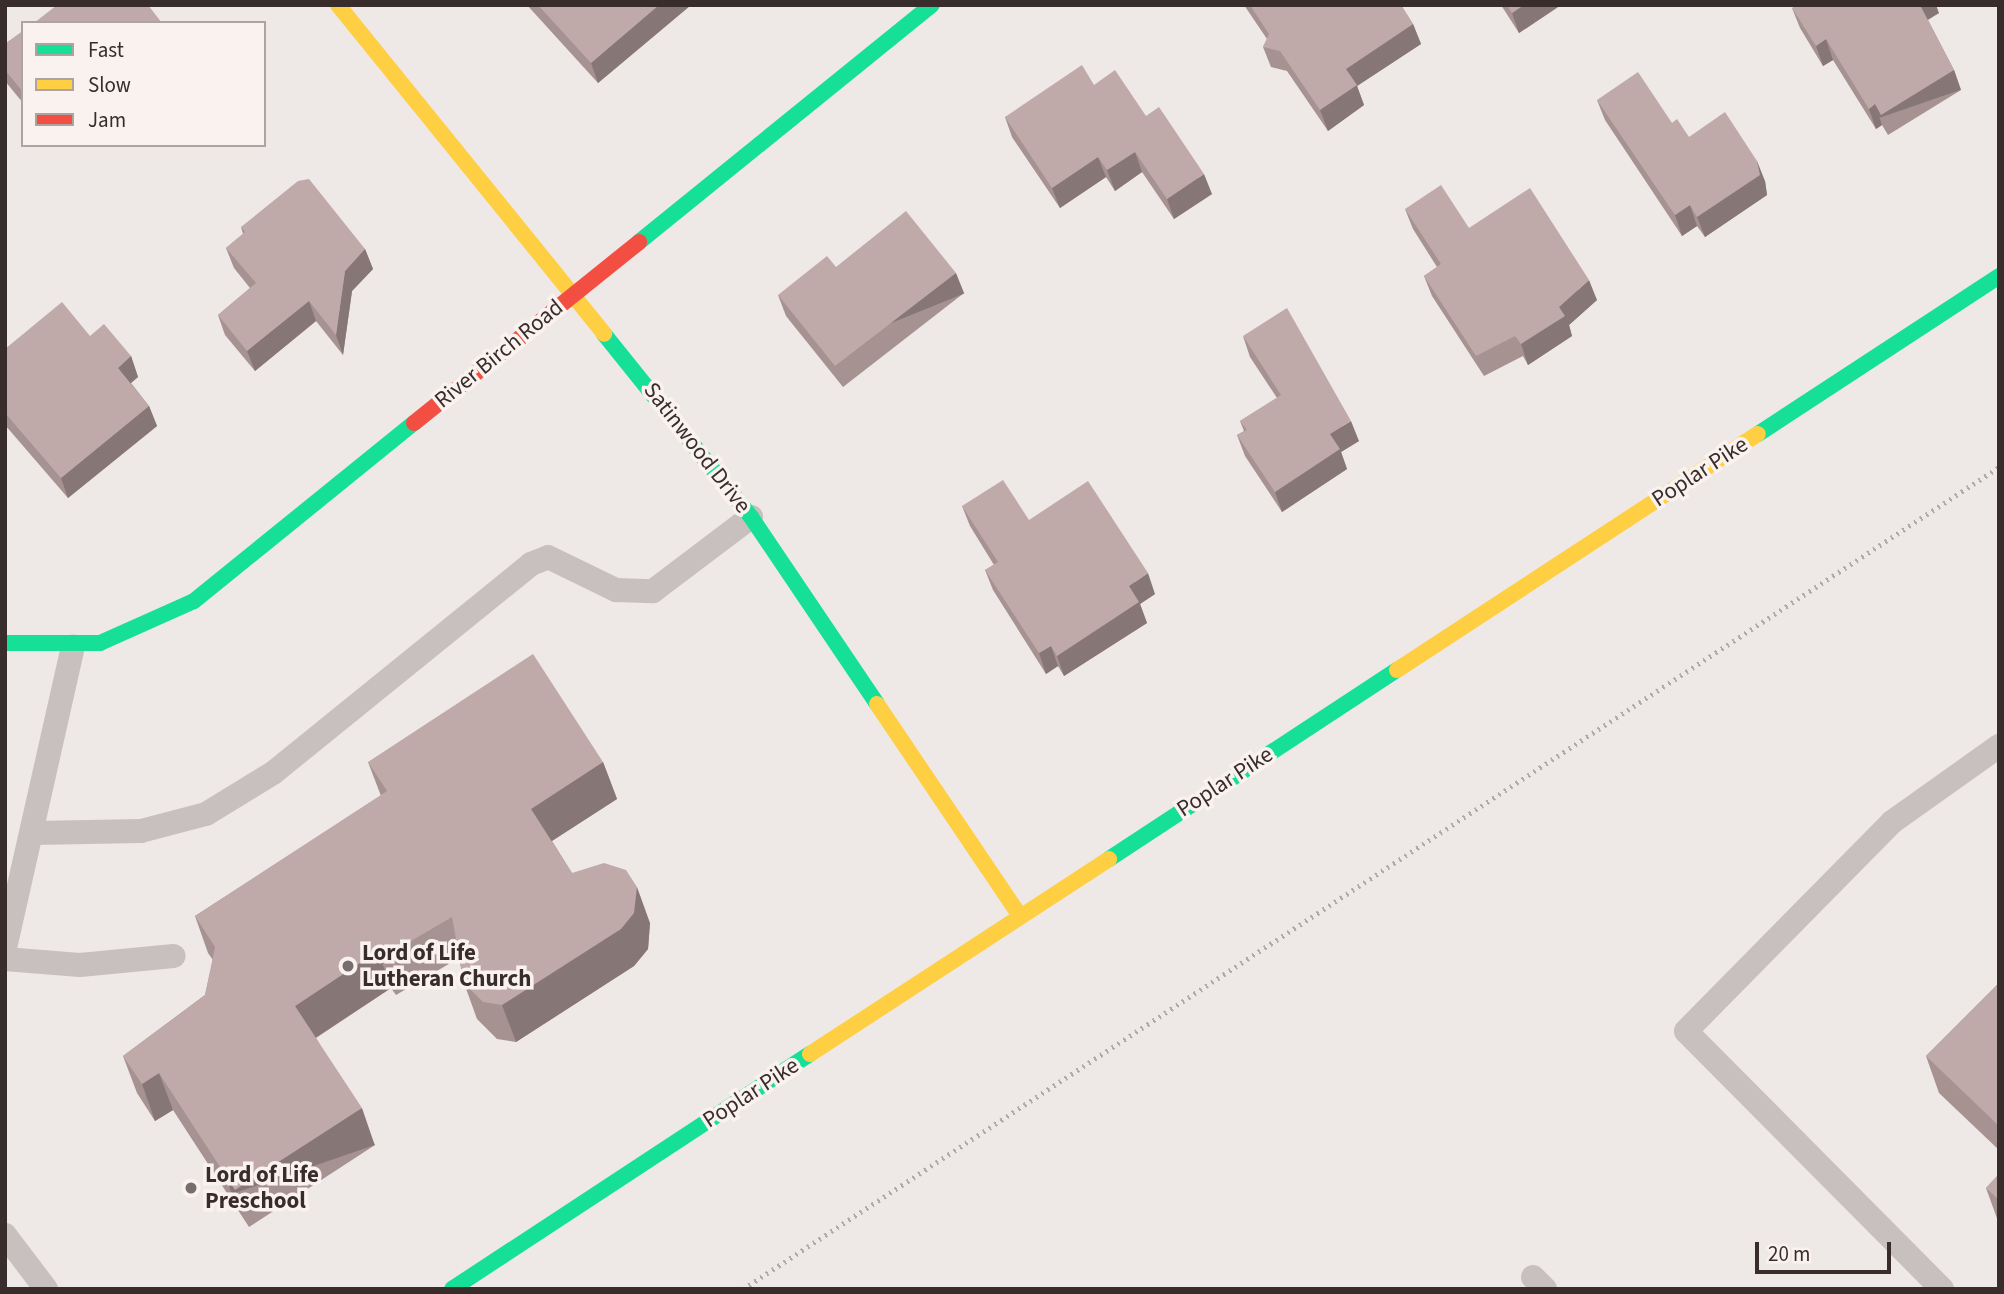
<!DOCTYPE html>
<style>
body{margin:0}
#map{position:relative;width:2004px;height:1294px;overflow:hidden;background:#eee8e6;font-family:"Source Sans 3",sans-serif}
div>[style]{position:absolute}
.lane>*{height:24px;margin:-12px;padding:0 12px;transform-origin:12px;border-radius:12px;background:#c8c0be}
.fast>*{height:16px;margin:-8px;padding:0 8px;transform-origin:8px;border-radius:8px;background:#16e098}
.slow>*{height:16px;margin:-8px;padding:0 8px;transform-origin:8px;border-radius:8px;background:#ffcf43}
.jam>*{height:16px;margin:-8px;padding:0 8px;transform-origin:8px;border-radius:8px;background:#f24e42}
.rail>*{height:5px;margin-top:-2.5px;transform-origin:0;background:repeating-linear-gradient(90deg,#b0aaa8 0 2px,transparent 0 7px)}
.wall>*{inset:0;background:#a59291}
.shaded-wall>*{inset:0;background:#867776;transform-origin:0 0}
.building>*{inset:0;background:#c0aaa9}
.dots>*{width:19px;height:19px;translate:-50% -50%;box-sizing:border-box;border:4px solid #faf2ee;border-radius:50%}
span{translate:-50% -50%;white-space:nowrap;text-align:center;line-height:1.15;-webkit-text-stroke:7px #faf2ee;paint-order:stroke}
.street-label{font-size:23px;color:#392d2c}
.poi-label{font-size:23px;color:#392d2c;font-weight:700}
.left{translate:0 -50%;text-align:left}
.frame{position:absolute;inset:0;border:7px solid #392d2c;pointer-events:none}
.legend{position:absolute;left:21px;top:21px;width:245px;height:126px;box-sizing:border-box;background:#faf2ee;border:2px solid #ada3a0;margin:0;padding:9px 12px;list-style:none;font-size:21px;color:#392d2c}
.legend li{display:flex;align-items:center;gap:14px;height:35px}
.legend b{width:35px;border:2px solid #ada3a0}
.scale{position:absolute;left:1755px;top:1242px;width:136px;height:32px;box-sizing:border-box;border:4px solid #392d2c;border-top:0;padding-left:9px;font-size:21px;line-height:24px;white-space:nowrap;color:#392d2c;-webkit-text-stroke:5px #faf2ee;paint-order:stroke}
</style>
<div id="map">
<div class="lane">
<i style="left:34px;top:833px;width:107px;rotate:-1.1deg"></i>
<i style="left:141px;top:831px;width:67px;rotate:-14.7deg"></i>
<i style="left:206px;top:814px;width:79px;rotate:-31.5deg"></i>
<i style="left:273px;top:773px;width:332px;rotate:-39deg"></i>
<i style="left:531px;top:564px;width:18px;rotate:-22deg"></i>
<i style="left:548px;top:557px;width:76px;rotate:25.9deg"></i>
<i style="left:616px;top:590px;width:37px;rotate:2deg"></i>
<i style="left:653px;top:591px;width:123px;rotate:-37.1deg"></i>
<i style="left:5px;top:948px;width:309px;rotate:-77.3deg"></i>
<i style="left:5px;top:959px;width:75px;rotate:4.6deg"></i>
<i style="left:80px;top:965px;width:94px;rotate:-5.5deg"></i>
<i style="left:5px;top:1235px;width:68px;rotate:52.8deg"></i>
<i style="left:1533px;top:1277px;width:17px;rotate:45deg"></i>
<i style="left:1942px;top:1289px;width:363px;rotate:-134.8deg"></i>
<i style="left:1686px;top:1031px;width:293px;rotate:-45.4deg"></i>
<i style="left:1892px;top:822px;width:131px;rotate:-35.4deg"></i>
</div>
<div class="fast">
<i style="left:639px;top:242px;width:377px;rotate:-39deg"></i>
<i style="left:604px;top:334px;width:235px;rotate:51.2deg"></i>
<i style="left:751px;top:517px;width:225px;rotate:56deg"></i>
<i style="left:1758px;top:434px;width:288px;rotate:-33.2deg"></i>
<i style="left:5px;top:643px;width:95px"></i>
<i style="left:100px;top:643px;width:103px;rotate:-24.1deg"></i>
<i style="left:194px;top:601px;width:283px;rotate:-39deg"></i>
<i style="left:1109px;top:859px;width:344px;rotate:-33.3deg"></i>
<i style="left:452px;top:1289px;width:428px;rotate:-33.3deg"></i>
</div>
<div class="slow">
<i style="left:338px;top:5px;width:423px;rotate:51deg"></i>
<i style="left:1397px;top:670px;width:431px;rotate:-33.2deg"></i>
<i style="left:877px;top:704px;width:256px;rotate:56deg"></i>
<i style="left:810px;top:1054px;width:357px;rotate:-33.1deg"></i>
</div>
<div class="jam">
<i style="left:414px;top:423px;width:289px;rotate:-38.8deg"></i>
</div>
<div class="rail">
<i style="left:743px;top:1289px;width:1501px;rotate:-33.2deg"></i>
</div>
<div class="wall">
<i style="clip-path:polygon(527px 5px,691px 5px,598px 83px)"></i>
<i style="clip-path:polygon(1244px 5px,1401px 5px,1413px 24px,1421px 44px,1357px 86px,1364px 105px,1328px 131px,1287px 71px,1271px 67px,1263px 47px,1267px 39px)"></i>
<i style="clip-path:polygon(1501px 5px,1561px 5px,1519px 33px)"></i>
<i style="clip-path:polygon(1792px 8px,1939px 13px,1928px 20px,1954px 70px,1961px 90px,1888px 135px,1882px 125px,1876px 129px,1833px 60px,1823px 66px,1800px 28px)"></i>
<i style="clip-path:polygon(23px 31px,23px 103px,5px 81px,5px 44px)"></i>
<i style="clip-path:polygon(1094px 85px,1146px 116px,1212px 194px,1174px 219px,1142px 172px,1115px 191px,1106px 177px,1060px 208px,1012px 137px,1005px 117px)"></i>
<i style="clip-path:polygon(1597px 100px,1672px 123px,1689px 137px,1765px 181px,1767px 195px,1705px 237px,1697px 226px,1682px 236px,1605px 120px)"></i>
<i style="clip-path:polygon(1405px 209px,1469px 228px,1597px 300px,1569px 325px,1572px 336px,1528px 365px,1523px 356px,1484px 376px,1432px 296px,1424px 276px,1437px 267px,1413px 229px)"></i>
<i style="clip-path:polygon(241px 227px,365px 249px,373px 269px,352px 291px,343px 355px,316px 321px,255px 371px,225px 335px,218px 315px,250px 288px,234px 268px,226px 248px,243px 234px)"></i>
<i style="clip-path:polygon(964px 293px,843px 387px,786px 316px,778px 295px)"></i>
<i style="clip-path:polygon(90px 336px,131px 356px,138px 377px,131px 383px,149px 406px,157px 426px,68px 498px,5px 425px,5px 349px)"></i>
<i style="clip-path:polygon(1243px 336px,1359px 441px,1341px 452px,1347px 469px,1282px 512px,1245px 456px,1237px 435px,1244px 431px,1240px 421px,1277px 398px,1250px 357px)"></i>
<i style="clip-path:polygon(962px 506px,1029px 520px,1155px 594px,1140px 604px,1147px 623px,1064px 676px,1058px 666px,1046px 674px,993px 590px,985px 570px,994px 565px,970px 526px)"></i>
<i style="clip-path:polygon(368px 762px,603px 762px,617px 799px,552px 841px,572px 873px,650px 923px,648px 949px,634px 966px,516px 1042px,497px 1039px,477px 1019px,464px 983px,459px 958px,396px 995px,391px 988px,316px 1038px,375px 1145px,249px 1227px,173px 1110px,155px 1121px,137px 1093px,123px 1056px,205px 995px,213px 960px,208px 953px,195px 916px,381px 796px)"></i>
<i style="clip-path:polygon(1999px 983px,1999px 1150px,1939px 1093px,1926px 1056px)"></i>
<i style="clip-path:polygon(1999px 1174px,1999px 1224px,1986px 1188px)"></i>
</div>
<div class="shaded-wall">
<i style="clip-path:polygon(659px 5px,691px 5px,598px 83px,591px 63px)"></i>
<i style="clip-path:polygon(1524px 5px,1561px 5px,1519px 33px,1512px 13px)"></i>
<i style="clip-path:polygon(1919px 5px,1936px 5px,1939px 13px,1925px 21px)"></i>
<i style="clip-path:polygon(1413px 24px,1421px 44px,1357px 86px,1364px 105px,1328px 131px,1320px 110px,1346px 69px)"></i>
<i style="clip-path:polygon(1826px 39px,1833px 60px,1823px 66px,1816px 46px)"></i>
<i style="left:1954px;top:70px;width:21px;height:86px;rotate:71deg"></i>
<i style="clip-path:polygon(1875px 104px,1882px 125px,1876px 129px,1869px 109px)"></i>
<i style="clip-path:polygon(1135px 152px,1142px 172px,1115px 191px,1107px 170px)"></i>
<i style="clip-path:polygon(1098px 157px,1106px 177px,1060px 208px,1052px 188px)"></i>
<i style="clip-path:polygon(1757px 161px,1765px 181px,1767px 195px,1705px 237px,1697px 217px)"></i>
<i style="clip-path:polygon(1204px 174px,1212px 194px,1174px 219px,1167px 199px)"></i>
<i style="clip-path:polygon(1690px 205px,1697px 226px,1682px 236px,1675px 215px)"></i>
<i style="clip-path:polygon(365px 249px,373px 269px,352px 291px,343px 355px,336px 335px,345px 271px)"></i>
<i style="left:956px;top:273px;width:22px;height:153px;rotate:68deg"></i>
<i style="clip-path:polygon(1589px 280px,1597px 300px,1569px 325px,1572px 336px,1528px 365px,1521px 344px,1559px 307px)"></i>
<i style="clip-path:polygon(309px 301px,316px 321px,255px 371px,247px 351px)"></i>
<i style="clip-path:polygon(131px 356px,138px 377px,125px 388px,118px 368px)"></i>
<i style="clip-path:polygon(149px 406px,157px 426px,68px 498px,61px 478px)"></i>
<i style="clip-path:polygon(1351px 421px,1359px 441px,1341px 452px,1347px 469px,1282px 512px,1275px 492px,1330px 434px)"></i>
<i style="clip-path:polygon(1148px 573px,1155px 594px,1140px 604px,1147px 623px,1064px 676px,1057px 656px,1129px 586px)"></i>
<i style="clip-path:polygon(1051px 646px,1058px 666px,1046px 674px,1039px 653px)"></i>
<i style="clip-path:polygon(603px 762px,617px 799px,544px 846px,531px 809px)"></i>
<i style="clip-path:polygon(637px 887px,650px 923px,648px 949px,634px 966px,516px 1042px,502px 1005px)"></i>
<i style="clip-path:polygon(378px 951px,391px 988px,309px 1042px,295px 1006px)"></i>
<i style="clip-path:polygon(159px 1073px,173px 1110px,155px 1121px,142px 1084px)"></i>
<i style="left:362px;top:1108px;width:39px;height:151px;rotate:71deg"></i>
</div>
<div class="building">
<i style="clip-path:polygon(57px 5px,148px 5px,162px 23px,34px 23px)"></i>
<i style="clip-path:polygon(538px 5px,659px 5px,591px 63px)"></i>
<i style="clip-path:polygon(1250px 5px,1401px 5px,1413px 24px,1346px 69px,1357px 85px,1320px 110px,1280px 51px,1263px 47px,1269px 34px)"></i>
<i style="clip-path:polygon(1507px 5px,1524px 5px,1512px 13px)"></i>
<i style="clip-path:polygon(1796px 5px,1920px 5px,1954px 70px,1881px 115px,1875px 104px,1869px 109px,1826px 39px,1816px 46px,1792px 8px)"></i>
<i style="clip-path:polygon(23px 31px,23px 92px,5px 70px,5px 44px)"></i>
<i style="clip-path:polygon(1082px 65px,1094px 85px,1115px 70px,1146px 116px,1159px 107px,1204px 174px,1167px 199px,1135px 152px,1107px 170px,1098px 157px,1052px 188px,1005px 117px)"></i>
<i style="clip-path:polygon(1638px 72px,1672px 123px,1677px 119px,1689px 137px,1725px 112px,1757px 161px,1760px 175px,1697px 217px,1690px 205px,1675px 215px,1597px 100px)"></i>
<i style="clip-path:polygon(309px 179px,365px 249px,345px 271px,336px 335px,309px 301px,247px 351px,218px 315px,256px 283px,226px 248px,245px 232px,241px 227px,298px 181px)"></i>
<i style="clip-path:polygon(1441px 185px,1469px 228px,1530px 188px,1589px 280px,1559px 307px,1565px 316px,1521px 344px,1515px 336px,1476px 356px,1424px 276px,1441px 264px,1405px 209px)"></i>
<i style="clip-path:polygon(906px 211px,956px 273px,835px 366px,778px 295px,827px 256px,836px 267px)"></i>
<i style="clip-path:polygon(62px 302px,90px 336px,104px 324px,131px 356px,118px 368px,149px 406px,61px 478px,5px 413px,5px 349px)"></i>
<i style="clip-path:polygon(1287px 308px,1351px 421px,1330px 434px,1340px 449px,1275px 492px,1237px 435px,1247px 430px,1240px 421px,1281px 395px,1243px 336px)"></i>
<i style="clip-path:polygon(1003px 480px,1029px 520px,1088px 481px,1148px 573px,1129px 586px,1139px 602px,1057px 656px,1051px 646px,1039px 653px,985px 570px,998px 562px,962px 506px)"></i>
<i style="clip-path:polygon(533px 654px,603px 762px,531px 809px,572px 873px,604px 863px,626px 870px,637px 887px,634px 913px,621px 929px,502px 1005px,483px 1002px,464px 983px,452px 917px,382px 958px,378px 951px,295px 1006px,362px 1108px,235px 1190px,159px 1073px,142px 1084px,123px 1056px,205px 995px,215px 947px,195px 916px,387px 791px,368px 762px)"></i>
<i style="clip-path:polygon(1999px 983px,1999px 1126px,1926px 1056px)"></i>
<i style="clip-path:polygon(1999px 1174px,1999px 1200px,1986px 1188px)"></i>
</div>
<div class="dots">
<i style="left:348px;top:966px;background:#786e6d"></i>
<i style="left:191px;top:1188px;background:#786e6d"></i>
</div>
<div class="street-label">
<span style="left:499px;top:354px;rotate:-39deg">River Birch Road</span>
<span style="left:697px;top:448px;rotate:52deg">Satinwood Drive</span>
<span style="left:1700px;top:472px;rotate:-33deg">Poplar Pike</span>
<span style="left:1225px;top:782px;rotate:-33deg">Poplar Pike</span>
<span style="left:751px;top:1093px;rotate:-33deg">Poplar Pike</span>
</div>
<div class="poi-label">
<span class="left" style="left:362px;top:966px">Lord of Life<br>Lutheran Church</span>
<span class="left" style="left:205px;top:1188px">Lord of Life<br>Preschool</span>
</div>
<div class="frame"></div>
<ul class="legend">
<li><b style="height:9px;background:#16e098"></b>Fast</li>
<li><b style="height:9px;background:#ffcf43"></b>Slow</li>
<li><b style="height:9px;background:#f24e42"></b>Jam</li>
</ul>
<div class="scale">20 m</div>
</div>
